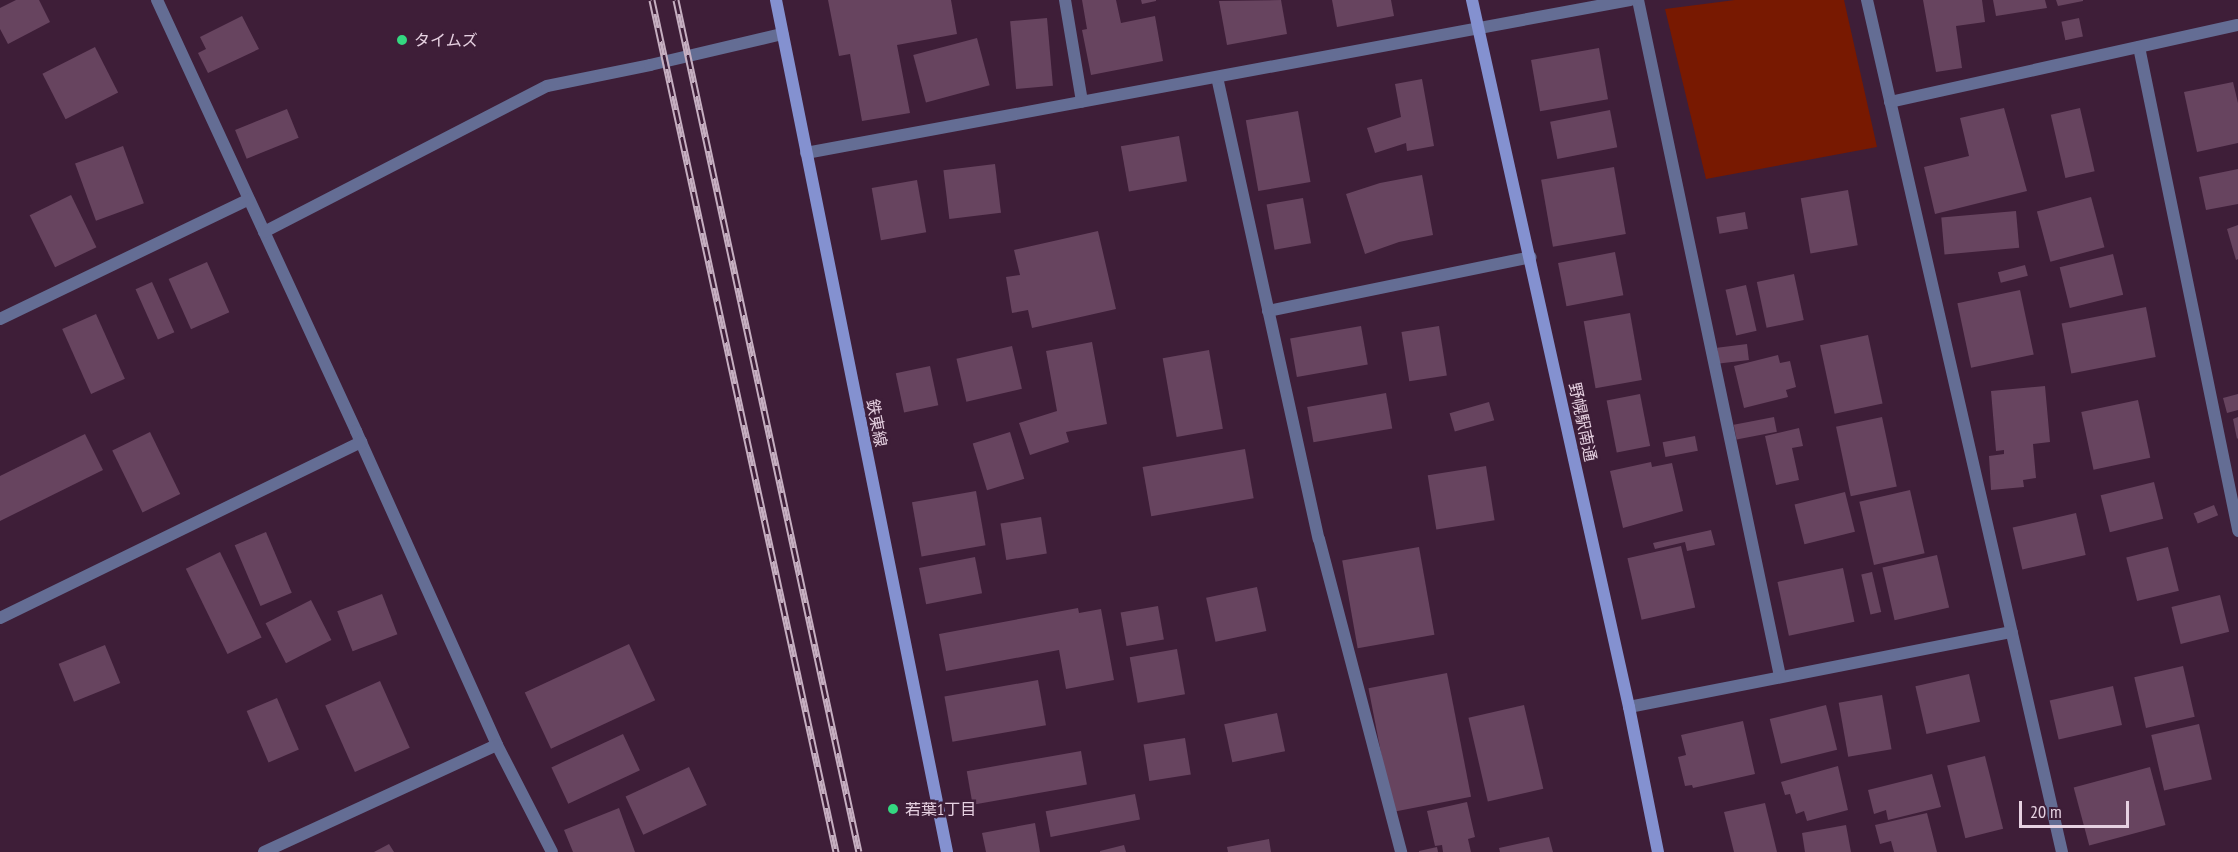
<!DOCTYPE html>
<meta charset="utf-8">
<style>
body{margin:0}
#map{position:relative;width:2238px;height:852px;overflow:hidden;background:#3e1e38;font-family:"PT Sans Narrow","Noto Sans JP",sans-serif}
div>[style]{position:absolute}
.green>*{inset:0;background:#781901}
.building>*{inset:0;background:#67445f;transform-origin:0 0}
.lane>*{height:12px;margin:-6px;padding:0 6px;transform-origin:6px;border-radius:6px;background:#646d94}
.street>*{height:12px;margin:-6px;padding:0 6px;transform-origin:6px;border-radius:6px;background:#646d94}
.secondary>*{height:12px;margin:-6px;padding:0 6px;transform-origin:6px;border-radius:6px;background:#8491d0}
.rail>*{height:7px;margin-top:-3.5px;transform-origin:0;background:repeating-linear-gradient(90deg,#3e1e38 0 14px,#c6afc1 0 28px);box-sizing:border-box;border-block:2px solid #c6afc1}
.dots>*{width:16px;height:16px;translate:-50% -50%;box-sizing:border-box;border:3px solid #3e1e38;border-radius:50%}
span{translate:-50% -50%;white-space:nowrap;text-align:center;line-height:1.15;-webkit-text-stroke:5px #3e1e38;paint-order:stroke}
.poi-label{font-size:16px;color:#e6d1e1}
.left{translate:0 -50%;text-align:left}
.street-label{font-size:16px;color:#e6d1e1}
.scale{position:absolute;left:2019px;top:801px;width:110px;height:27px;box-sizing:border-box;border:3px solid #e6d1e1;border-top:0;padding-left:8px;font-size:18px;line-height:21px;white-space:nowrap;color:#e6d1e1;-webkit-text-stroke:4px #3e1e38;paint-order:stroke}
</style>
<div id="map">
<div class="green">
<i style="clip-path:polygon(1735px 0,1844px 0,1877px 147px,1706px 179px,1665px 9px)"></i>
</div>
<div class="building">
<i style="clip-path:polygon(16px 0,39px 0,50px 22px,8px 44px,0 29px,0 8px)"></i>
<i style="clip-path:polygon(828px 0,951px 0,957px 34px,897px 45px,910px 113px,862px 121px,850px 54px,839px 56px)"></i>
<i style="clip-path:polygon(1082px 0,1116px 0,1121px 23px,1155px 16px,1163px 61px,1091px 75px,1082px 30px,1087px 29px)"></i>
<i style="clip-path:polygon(1141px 0,1156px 0,1156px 1px,1142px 4px)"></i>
<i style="clip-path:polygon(1281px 0,1287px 34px,1227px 45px,1219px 1px)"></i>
<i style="clip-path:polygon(1332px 0,1391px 0,1394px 16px,1337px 27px)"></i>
<i style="clip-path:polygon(1923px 0,1982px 0,1985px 22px,1956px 26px,1962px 68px,1936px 72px)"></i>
<i style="clip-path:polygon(1993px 0,2045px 0,2047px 8px,1996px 16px)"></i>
<i style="clip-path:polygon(2056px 0,2083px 0,2083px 1px,2058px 6px)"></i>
<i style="clip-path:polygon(242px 16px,259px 49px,208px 73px,198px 53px,206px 49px,200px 37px)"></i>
<i style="left:1047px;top:18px;width:68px;height:37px;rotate:85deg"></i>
<i style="left:2079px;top:18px;width:19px;height:18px;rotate:78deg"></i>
<i style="left:977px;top:38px;width:49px;height:66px;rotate:75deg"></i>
<i style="left:95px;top:47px;width:51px;height:59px;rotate:63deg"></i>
<i style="left:1599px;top:48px;width:52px;height:69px;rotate:80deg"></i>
<i style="clip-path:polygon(1422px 79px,1434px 146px,1407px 151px,1406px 143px,1375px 153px,1367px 128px,1401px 117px,1395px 84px)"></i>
<i style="clip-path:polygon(2233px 82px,2238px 103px,2238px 143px,2197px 152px,2184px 92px)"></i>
<i style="clip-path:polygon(2004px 108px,2027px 191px,1935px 214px,1924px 167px,1969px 156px,1960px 118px)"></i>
<i style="left:2080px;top:108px;width:65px;height:30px;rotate:77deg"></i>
<i style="left:287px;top:109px;width:31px;height:56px;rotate:68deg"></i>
<i style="left:1610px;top:110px;width:38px;height:61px;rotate:79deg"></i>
<i style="left:1298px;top:111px;width:72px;height:53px;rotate:80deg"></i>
<i style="left:1179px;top:136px;width:46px;height:59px;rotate:80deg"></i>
<i style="left:123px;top:146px;width:61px;height:51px;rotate:70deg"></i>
<i style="left:995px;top:164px;width:49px;height:52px;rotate:83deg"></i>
<i style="left:1614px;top:167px;width:68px;height:74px;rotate:80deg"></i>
<i style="clip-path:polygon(2238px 169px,2238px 204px,2206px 210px,2199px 177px)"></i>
<i style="clip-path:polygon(1422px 175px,1433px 235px,1399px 242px,1365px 254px,1346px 194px,1380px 183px)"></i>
<i style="left:917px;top:180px;width:53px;height:46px;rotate:80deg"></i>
<i style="left:1848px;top:190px;width:56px;height:48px;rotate:80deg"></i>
<i style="left:71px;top:195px;width:58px;height:46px;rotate:64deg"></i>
<i style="left:2091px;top:197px;width:52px;height:56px;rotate:75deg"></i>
<i style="left:1303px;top:198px;width:46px;height:37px;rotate:80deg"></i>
<i style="left:2016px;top:211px;width:37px;height:75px;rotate:85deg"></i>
<i style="left:1745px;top:212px;width:17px;height:29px;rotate:80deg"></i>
<i style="clip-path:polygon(2238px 225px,2238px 259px,2236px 260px,2227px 229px)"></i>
<i style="clip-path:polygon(1098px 231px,1116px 309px,1032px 328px,1028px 310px,1012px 313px,1006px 277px,1020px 275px,1014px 250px)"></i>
<i style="left:1615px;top:252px;width:44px;height:58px;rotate:79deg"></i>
<i style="left:2113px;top:254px;width:42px;height:55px;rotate:76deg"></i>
<i style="left:207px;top:262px;width:55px;height:42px;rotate:66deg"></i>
<i style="left:2025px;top:265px;width:11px;height:28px;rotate:75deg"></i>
<i style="left:1794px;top:274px;width:47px;height:38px;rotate:78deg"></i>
<i style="left:152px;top:282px;width:55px;height:18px;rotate:66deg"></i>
<i style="left:1746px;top:285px;width:47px;height:21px;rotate:77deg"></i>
<i style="left:2020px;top:290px;width:66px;height:64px;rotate:78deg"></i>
<i style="left:2146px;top:307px;width:51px;height:86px;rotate:79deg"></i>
<i style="left:1630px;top:313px;width:68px;height:47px;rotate:80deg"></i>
<i style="left:96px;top:314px;width:71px;height:37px;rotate:66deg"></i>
<i style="left:1361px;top:326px;width:39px;height:72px;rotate:80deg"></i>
<i style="left:1439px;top:326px;width:50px;height:38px;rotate:81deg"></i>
<i style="left:1868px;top:335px;width:70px;height:49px;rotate:78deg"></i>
<i style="clip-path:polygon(1092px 342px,1107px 424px,1066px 432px,1069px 442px,1030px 455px,1019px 423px,1057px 411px,1046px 351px)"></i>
<i style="left:1747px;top:344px;width:16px;height:30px;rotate:83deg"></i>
<i style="left:1012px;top:346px;width:44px;height:57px;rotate:77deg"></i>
<i style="left:1209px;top:350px;width:80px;height:47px;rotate:80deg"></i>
<i style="clip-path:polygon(1778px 355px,1780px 363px,1790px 361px,1796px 387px,1786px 390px,1788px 397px,1744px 408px,1734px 366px)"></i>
<i style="left:930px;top:366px;width:40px;height:35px;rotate:78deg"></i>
<i style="clip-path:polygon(2045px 386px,2050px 442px,2033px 444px,2036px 478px,2023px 480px,2024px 487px,1991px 490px,1989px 456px,2004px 454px,2004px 450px,1996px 451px,1991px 391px)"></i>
<i style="left:1386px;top:393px;width:36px;height:80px;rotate:80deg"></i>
<i style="left:1640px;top:394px;width:53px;height:34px;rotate:79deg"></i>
<i style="clip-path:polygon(2238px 394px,2238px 410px,2227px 413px,2223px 398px)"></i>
<i style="left:2138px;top:400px;width:59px;height:58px;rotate:78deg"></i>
<i style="left:1489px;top:402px;width:19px;height:41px;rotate:74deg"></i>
<i style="left:1774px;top:417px;width:15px;height:41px;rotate:79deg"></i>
<i style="left:1882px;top:417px;width:71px;height:47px;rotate:78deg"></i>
<i style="clip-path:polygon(2238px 417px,2238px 438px,2237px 439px,2233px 419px)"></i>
<i style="clip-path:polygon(1799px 428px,1803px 446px,1792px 448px,1799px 480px,1776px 485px,1765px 436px)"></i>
<i style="left:150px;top:432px;width:69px;height:42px;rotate:64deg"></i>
<i style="left:1010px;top:432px;width:49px;height:39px;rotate:73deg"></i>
<i style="clip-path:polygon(85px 434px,103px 470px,0 521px,0 476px)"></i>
<i style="left:1695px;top:436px;width:15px;height:33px;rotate:79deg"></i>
<i style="left:1245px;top:449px;width:50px;height:104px;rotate:80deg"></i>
<i style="clip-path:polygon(1651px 462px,1652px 467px,1672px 463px,1683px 511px,1623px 528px,1610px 471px)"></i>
<i style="left:1486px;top:466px;width:55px;height:59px;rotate:81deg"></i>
<i style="left:2154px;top:482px;width:38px;height:55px;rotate:76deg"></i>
<i style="left:1910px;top:490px;width:65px;height:52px;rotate:77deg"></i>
<i style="left:976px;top:491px;width:55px;height:65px;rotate:80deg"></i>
<i style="left:1845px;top:492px;width:41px;height:52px;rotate:76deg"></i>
<i style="left:2214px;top:505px;width:11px;height:22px;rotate:68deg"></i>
<i style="left:2076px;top:513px;width:43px;height:65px;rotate:77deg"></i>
<i style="left:1041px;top:517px;width:37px;height:41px;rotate:81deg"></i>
<i style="clip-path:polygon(1711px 530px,1715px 545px,1687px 551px,1685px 542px,1655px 549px,1653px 543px)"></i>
<i style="left:266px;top:532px;width:66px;height:34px;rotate:67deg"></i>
<i style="left:1681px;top:546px;width:63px;height:55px;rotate:77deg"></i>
<i style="left:1419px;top:547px;width:89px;height:78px;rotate:80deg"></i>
<i style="left:2168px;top:547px;width:45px;height:43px;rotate:76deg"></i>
<i style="left:220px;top:552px;width:95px;height:38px;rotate:64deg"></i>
<i style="left:1937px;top:555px;width:54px;height:56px;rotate:77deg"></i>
<i style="left:975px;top:557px;width:37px;height:57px;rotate:79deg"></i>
<i style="left:1843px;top:568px;width:55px;height:67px;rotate:78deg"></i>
<i style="left:1872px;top:572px;width:41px;height:11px;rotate:77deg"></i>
<i style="left:1257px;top:587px;width:45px;height:52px;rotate:78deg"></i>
<i style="left:382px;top:594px;width:43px;height:48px;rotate:69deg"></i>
<i style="left:2220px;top:595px;width:38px;height:50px;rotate:76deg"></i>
<i style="left:311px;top:600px;width:45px;height:51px;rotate:63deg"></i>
<i style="left:1158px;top:606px;width:34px;height:38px;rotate:80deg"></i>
<i style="clip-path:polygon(1078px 608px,1079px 613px,1101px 609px,1114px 680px,1066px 689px,1059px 650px,946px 671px,939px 634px)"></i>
<i style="left:629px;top:644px;width:62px;height:115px;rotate:65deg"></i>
<i style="left:105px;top:645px;width:41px;height:50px;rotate:68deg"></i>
<i style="left:1177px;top:649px;width:46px;height:48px;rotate:80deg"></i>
<i style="left:2183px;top:666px;width:52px;height:50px;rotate:77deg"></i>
<i style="left:1447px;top:673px;width:126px;height:80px;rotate:79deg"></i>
<i style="left:1969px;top:674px;width:49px;height:55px;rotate:77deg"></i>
<i style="left:1038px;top:680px;width:46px;height:95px;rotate:80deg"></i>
<i style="left:380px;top:681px;width:73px;height:60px;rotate:66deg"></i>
<i style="left:2113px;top:686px;width:40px;height:65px;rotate:77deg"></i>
<i style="left:1882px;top:695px;width:55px;height:44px;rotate:80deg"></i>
<i style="left:277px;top:698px;width:56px;height:33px;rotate:67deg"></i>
<i style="left:1524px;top:705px;width:86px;height:57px;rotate:77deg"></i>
<i style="left:1826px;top:705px;width:46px;height:58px;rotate:76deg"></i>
<i style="left:1277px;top:713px;width:39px;height:54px;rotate:78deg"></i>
<i style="clip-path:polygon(1743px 721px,1755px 774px,1693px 788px,1692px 785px,1685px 786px,1678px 757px,1686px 755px,1681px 735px)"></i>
<i style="left:2199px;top:724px;width:57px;height:49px;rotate:77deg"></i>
<i style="left:623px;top:734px;width:40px;height:79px;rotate:65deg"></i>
<i style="left:1185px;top:738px;width:37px;height:42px;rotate:81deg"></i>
<i style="left:1081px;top:751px;width:34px;height:116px;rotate:80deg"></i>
<i style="left:1985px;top:756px;width:75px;height:39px;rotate:76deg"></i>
<i style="clip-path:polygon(1838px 766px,1848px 810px,1807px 821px,1804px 811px,1796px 814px,1790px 794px,1785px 795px,1781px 782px)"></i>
<i style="left:689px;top:767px;width:42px;height:70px;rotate:65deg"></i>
<i style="left:2150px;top:767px;width:60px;height:79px;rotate:75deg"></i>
<i style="clip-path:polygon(1932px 774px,1941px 807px,1888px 820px,1886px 810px,1874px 814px,1868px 790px)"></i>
<i style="left:1135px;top:794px;width:26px;height:91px;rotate:79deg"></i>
<i style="clip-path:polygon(1467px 802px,1475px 837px,1468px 839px,1471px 852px,1443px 852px,1442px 845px,1435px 846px,1427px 811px)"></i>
<i style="clip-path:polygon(1765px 803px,1777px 852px,1734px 852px,1724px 812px)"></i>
<i style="clip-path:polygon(619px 808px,635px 852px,573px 852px,564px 830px)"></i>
<i style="clip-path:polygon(1927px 813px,1937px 852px,1894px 852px,1891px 841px,1880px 844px,1875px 825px)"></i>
<i style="clip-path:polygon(1035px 823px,1040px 852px,986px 852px,982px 833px)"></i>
<i style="clip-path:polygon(1846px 825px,1851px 852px,1805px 852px,1802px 833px)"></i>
<i style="clip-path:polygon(1549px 837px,1553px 852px,1500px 852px,1499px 848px)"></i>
<i style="clip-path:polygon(1269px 839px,1271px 852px,1228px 852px,1227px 847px)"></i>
<i style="clip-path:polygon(389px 844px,394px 852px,374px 852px)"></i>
<i style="clip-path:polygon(1124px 845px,1126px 852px,1100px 852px,1100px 851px)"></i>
<i style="clip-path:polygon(1437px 847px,1438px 852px,1419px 852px,1419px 851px)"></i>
</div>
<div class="lane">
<i style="left:1268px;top:311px;width:268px;rotate:-11.6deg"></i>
</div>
<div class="street">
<i style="left:157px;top:0;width:475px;rotate:65.2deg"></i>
<i style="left:356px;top:431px;width:344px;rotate:65.8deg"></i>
<i style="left:497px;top:745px;width:120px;rotate:62.8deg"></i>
<i style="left:1065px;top:0;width:103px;rotate:80.5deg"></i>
<i style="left:1638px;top:0;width:691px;rotate:78.14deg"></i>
<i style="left:1867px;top:0;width:874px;rotate:77.11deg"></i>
<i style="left:2139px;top:47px;width:494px;rotate:78.4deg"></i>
<i style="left:1217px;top:77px;width:473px;rotate:77.6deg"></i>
<i style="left:1319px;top:539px;width:324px;rotate:75.3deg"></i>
<i style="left:1890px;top:102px;width:356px;rotate:-12.5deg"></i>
<i style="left:806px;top:153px;width:838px;rotate:-10.52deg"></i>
<i style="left:264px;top:232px;width:318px;rotate:-27.3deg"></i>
<i style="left:547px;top:86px;width:105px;rotate:-11.5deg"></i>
<i style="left:650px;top:65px;width:136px;rotate:-13.2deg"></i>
<i style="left:0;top:319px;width:276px;rotate:-25.7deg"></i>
<i style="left:0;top:618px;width:402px;rotate:-26deg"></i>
<i style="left:1629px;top:707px;width:390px;rotate:-11.1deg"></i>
<i style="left:264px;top:852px;width:256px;rotate:-24.7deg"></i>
</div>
<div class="secondary">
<i style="left:776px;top:0;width:869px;rotate:78.65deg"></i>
<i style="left:1472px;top:0;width:724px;rotate:77.48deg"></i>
<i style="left:1629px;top:707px;width:148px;rotate:78.7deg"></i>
</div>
<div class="rail">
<i style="left:652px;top:0;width:872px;rotate:77.81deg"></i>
<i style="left:676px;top:0;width:871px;rotate:77.88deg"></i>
</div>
<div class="dots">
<i style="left:402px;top:40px;background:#34d881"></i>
<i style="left:893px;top:809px;background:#34d881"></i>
</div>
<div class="poi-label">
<span class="left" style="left:414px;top:40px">タイムズ</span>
<span class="left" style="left:905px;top:809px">若葉1丁目</span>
</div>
<div class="street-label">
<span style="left:1583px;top:422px;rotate:78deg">野幌駅南通</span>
<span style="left:877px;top:423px;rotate:79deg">鉄東線</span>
</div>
<div class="scale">20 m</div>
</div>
